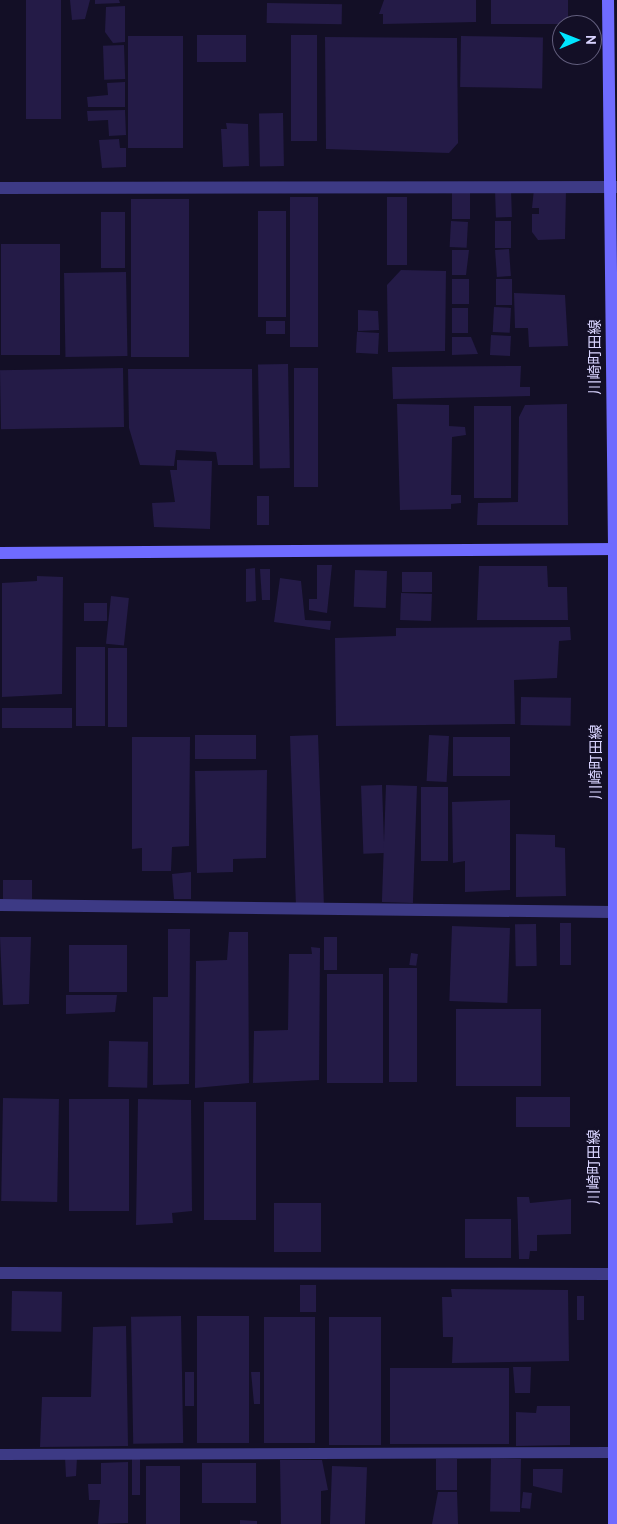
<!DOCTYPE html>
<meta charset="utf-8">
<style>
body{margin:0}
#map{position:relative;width:617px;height:1524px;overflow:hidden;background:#130f26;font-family:Cabin,"Noto Sans JP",sans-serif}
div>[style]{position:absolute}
.building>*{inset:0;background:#241b47;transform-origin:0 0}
.lane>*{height:11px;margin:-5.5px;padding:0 5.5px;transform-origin:5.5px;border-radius:5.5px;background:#3d3a85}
.street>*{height:12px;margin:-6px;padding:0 6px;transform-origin:6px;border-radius:6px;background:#3d3a85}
.secondary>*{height:12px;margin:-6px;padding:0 6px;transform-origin:6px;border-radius:6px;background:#6f6bff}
span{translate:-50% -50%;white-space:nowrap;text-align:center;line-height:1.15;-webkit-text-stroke:4px #130f26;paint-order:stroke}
.street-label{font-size:15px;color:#d9d4ff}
.north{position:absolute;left:552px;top:15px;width:50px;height:50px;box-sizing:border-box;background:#130f26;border:1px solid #625e7d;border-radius:50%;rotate:89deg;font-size:14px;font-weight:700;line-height:20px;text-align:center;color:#d9d4ff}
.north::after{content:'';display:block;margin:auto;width:18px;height:22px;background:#00e5ff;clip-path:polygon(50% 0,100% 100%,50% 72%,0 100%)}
</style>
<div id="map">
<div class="building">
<i style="left:26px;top:0;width:35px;height:119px"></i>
<i style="clip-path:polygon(70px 0,90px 0,85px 19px,72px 20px)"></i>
<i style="clip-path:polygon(95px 0,119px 0,120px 3px,95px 4px)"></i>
<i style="clip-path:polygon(384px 0,476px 0,476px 22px,383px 24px,383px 14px,379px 14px)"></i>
<i style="left:491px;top:0;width:77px;height:24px"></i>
<i style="left:267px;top:3px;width:75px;height:20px;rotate:1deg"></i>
<i style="clip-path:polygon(125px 6px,125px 42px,113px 43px,105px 32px,106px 7px)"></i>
<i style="left:197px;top:35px;width:49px;height:27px"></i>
<i style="left:291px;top:35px;width:26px;height:106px"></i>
<i style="left:128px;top:36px;width:55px;height:112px"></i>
<i style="left:461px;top:36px;width:82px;height:51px;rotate:1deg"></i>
<i style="clip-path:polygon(325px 37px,457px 38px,458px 143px,449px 153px,326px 149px)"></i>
<i style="left:124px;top:45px;width:34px;height:21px;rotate:88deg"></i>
<i style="clip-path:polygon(125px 82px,125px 107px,88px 107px,87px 97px,108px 95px,107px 83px)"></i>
<i style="clip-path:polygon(125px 110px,126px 135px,109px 136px,108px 120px,88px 121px,87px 111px)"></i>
<i style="left:283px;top:113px;width:53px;height:24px;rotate:89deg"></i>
<i style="clip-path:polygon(226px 123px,248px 124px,249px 166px,223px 167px,221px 129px,227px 129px)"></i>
<i style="clip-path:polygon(119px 139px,120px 148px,126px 148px,126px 167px,102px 168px,99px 140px)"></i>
<i style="clip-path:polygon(534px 189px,566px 191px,565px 239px,538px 240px,532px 232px,532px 214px,539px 214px,539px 208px,532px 208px)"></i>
<i style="left:511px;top:190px;width:27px;height:16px;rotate:88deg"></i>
<i style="left:452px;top:191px;width:18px;height:28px"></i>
<i style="left:290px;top:197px;width:28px;height:150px"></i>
<i style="left:387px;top:197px;width:20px;height:68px"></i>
<i style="left:131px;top:199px;width:58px;height:158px"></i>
<i style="left:258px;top:211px;width:28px;height:106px"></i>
<i style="left:101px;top:212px;width:24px;height:56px"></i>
<i style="left:451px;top:221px;width:17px;height:26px;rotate:3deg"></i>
<i style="left:495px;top:221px;width:16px;height:27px"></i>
<i style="left:1px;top:244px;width:59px;height:111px"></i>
<i style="left:509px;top:249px;width:27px;height:14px;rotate:86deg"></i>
<i style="clip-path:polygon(452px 250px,469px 250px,466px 275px,452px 275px)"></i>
<i style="clip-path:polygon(401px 270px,446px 271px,445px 351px,388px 352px,387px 285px)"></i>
<i style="left:126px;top:272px;width:84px;height:62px;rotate:89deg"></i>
<i style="left:452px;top:279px;width:17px;height:25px"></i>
<i style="left:496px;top:279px;width:16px;height:26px"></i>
<i style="clip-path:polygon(514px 293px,565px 295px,568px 346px,529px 347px,528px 328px,515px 328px)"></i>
<i style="left:494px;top:307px;width:17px;height:25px;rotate:3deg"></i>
<i style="left:452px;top:308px;width:16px;height:25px"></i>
<i style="clip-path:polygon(358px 310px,378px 311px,379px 330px,358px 331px)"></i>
<i style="left:266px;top:321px;width:19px;height:13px"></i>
<i style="left:379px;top:333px;width:21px;height:22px;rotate:93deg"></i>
<i style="left:491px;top:335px;width:20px;height:20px;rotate:3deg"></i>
<i style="clip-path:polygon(452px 337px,471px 337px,478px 354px,452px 355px)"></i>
<i style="left:288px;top:364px;width:104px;height:30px;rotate:89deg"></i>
<i style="clip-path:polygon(521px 366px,520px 387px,530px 387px,530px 396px,393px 399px,392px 367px)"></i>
<i style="left:123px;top:368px;width:59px;height:123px;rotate:89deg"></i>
<i style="left:294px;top:368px;width:24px;height:119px"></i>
<i style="clip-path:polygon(128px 369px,252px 369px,253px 465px,218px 465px,216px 452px,176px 450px,174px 466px,140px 465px,129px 428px)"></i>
<i style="clip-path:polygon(397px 404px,449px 405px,449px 426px,465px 427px,466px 435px,452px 437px,451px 495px,461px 495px,461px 503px,451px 504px,451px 509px,400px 510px)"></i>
<i style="clip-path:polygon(567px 404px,568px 525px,477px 525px,478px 503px,518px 502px,519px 417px,525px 405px)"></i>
<i style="left:511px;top:406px;width:92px;height:37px;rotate:90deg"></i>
<i style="clip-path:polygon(177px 460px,212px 461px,210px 529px,154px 527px,152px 503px,175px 502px,170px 470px,177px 470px)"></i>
<i style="left:257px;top:496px;width:12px;height:29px"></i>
<i style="clip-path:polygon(317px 565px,332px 565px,327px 613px,309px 610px,309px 599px,317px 599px)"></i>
<i style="clip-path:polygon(479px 566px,547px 566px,548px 587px,567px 587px,568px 620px,477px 620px)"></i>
<i style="clip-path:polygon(255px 568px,256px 601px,246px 602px,246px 569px)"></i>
<i style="clip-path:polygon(260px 569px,270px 569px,270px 600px,262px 600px)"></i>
<i style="left:387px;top:571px;width:37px;height:32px;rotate:92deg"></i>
<i style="left:402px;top:572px;width:30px;height:20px"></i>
<i style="clip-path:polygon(37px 576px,63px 577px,62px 694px,2px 697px,2px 583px,37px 581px)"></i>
<i style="clip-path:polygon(280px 578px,301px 581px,305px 620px,331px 621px,330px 630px,274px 622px)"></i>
<i style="left:432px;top:594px;width:27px;height:31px;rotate:92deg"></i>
<i style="left:111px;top:596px;width:18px;height:48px;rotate:6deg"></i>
<i style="left:107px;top:603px;width:18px;height:23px;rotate:90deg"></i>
<i style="clip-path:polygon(570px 627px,571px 640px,559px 641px,557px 678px,514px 680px,515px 724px,336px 726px,335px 638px,396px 636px,396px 628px)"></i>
<i style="left:76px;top:647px;width:29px;height:79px"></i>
<i style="left:127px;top:648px;width:79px;height:19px;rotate:90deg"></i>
<i style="left:521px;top:697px;width:50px;height:28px;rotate:1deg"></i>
<i style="left:2px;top:708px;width:70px;height:20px"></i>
<i style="left:195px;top:735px;width:61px;height:24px"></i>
<i style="left:318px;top:735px;width:168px;height:28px;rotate:88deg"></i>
<i style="left:429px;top:735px;width:20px;height:46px;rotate:3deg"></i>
<i style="clip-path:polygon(132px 737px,190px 737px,189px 846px,172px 847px,171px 871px,142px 871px,142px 848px,132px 849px)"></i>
<i style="left:453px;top:737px;width:57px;height:39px"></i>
<i style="clip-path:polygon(267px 770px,266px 858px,233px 859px,233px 872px,197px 873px,195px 771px)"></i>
<i style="left:382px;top:785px;width:68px;height:21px;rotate:88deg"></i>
<i style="left:386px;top:785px;width:31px;height:117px;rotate:2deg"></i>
<i style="left:421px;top:787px;width:27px;height:74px"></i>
<i style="clip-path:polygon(510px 800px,510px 890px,465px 892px,465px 861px,453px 863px,452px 802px)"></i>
<i style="clip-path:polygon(516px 834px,555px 835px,555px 847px,565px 848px,566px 896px,516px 897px)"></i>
<i style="clip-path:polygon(191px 872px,191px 899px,174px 899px,172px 874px)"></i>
<i style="left:3px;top:880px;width:29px;height:19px"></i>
<i style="left:571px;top:923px;width:42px;height:11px;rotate:90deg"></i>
<i style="left:536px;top:924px;width:42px;height:21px;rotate:89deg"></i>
<i style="left:452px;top:926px;width:58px;height:75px;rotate:2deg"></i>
<i style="clip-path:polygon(168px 929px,190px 929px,189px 1084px,153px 1085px,153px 997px,168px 997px)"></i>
<i style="clip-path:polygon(229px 932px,248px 932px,249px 1083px,195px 1088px,196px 961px,227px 960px)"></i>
<i style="clip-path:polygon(0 937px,31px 937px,29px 1004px,3px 1005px)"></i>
<i style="left:324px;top:937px;width:13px;height:33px"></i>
<i style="left:69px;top:945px;width:58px;height:47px"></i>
<i style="clip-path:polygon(311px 947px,320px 948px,319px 1080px,253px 1083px,254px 1031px,288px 1030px,289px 954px,312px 954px)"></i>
<i style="left:411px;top:953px;width:7px;height:12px;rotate:8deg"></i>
<i style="left:389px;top:968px;width:28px;height:114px"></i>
<i style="left:327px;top:974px;width:56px;height:109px"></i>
<i style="clip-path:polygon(66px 995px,117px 995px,115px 1012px,66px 1014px)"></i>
<i style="left:456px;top:1009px;width:85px;height:77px"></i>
<i style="left:109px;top:1041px;width:39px;height:46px;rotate:1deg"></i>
<i style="left:516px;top:1097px;width:54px;height:30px"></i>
<i style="left:3px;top:1098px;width:56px;height:103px;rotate:1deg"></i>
<i style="left:69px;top:1099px;width:60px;height:112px"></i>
<i style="clip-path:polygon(138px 1099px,191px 1100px,192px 1211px,172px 1213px,173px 1223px,136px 1225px)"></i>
<i style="left:204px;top:1102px;width:52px;height:118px"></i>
<i style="clip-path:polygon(517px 1197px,529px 1197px,530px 1203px,571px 1199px,571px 1234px,537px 1235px,537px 1251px,530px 1251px,529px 1259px,519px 1259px)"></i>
<i style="left:321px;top:1203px;width:49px;height:47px;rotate:90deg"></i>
<i style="left:465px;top:1219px;width:46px;height:39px"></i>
<i style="left:300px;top:1285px;width:16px;height:27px"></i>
<i style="clip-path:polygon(451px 1289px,568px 1290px,569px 1361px,452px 1363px,453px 1337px,443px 1337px,442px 1297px,452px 1297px)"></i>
<i style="left:12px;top:1291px;width:50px;height:40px;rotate:1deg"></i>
<i style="left:577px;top:1296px;width:7px;height:24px"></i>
<i style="left:181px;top:1316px;width:127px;height:50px;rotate:89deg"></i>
<i style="left:249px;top:1316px;width:127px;height:52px;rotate:90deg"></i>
<i style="left:264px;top:1317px;width:51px;height:126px"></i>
<i style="left:329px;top:1317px;width:52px;height:128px"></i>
<i style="clip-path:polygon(126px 1326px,128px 1446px,40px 1447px,42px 1397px,91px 1397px,93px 1327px)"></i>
<i style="clip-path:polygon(513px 1367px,531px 1367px,530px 1393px,515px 1393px)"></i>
<i style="left:390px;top:1368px;width:119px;height:76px"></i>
<i style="left:185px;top:1372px;width:9px;height:34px"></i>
<i style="clip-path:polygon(251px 1372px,260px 1372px,260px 1404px,254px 1404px)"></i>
<i style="clip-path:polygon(537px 1406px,570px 1406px,570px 1445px,516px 1446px,516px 1412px,536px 1413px)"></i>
<i style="clip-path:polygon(65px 1457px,77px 1457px,76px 1476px,66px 1477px)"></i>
<i style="left:132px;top:1457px;width:8px;height:38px"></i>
<i style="left:436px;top:1459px;width:21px;height:31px"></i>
<i style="left:521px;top:1459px;width:53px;height:30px;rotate:91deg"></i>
<i style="clip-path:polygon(280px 1460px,322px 1460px,328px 1490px,321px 1491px,321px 1524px,281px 1524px)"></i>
<i style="clip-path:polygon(128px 1462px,128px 1523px,98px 1524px,100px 1500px,89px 1500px,88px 1484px,101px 1484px,101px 1463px)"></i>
<i style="left:256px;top:1463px;width:40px;height:54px;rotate:90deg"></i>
<i style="left:180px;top:1466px;width:58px;height:34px;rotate:90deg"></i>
<i style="left:332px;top:1466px;width:35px;height:58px;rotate:2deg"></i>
<i style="clip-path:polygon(533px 1469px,563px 1469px,562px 1493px,533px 1486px)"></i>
<i style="clip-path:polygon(438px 1492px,457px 1492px,458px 1524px,432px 1524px)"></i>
<i style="left:523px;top:1492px;width:9px;height:16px;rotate:6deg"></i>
<i style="clip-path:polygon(240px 1520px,257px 1521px,257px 1524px,240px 1524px)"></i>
</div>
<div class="lane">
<i style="left:0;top:1454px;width:613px;rotate:-0.19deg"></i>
</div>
<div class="street">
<i style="left:0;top:188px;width:617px;rotate:-0.09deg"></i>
<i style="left:0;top:905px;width:612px;rotate:0.66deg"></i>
<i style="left:0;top:1273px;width:612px;rotate:0.09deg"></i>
</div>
<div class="secondary">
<i style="left:608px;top:0;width:549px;rotate:89.37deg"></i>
<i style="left:614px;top:549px;width:975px;rotate:90deg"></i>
<i style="left:0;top:553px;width:617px;rotate:-0.37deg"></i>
</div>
<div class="street-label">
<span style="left:596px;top:357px;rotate:-90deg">川崎町田線</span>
<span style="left:597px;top:762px;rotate:-90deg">川崎町田線</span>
<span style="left:595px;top:1167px;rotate:-90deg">川崎町田線</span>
</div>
<div class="north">N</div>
</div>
